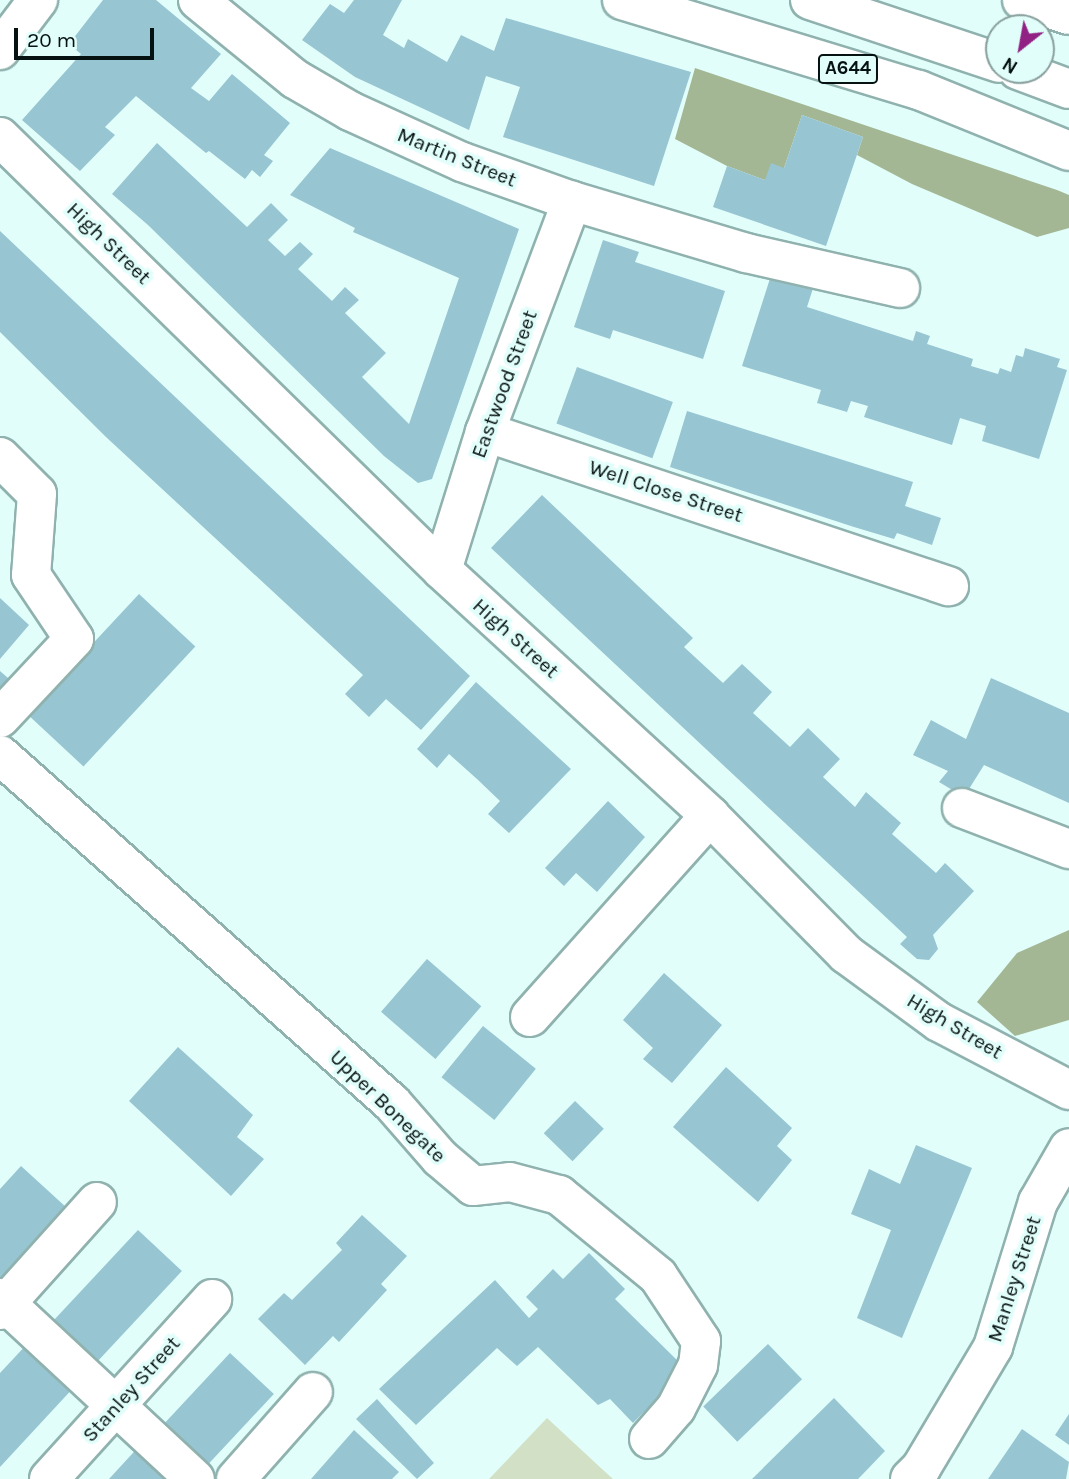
<!DOCTYPE html>
<style>
body{margin:0}
#map{position:relative;width:1069px;height:1479px;overflow:hidden;background:#e1fefb;font-family:Karla,sans-serif}
div>[style]{position:absolute}
.green>*{inset:0;background:#d2e1c5}
.forest>*{inset:0;background:#a4b795}
.building>*{inset:0;background:#97c5d2;transform-origin:0 0}
.roads{filter:drop-shadow(2px 0 #90b2af) drop-shadow(-2px 0 #90b2af) drop-shadow(0 2px #90b2af) drop-shadow(0 -2px #90b2af)}
.minor>*{height:38px;margin:-19px;padding:0 19px;transform-origin:19px;border-radius:19px;background:#fff}
.major>*{height:38px;margin:-19px;padding:0 19px;transform-origin:19px;border-radius:19px;background:#fff}
span{translate:-50% -50%;white-space:nowrap;text-align:center;line-height:1.15;-webkit-text-stroke:7px #e1fefb;paint-order:stroke}
.shield-label span{padding:2px 5px;background:#e1fefb;border:2px solid;border-radius:5px;-webkit-text-stroke-width:0}
.shield-label{font-size:19px;color:#061211;font-weight:700}
.street-label{font-size:21px;color:#061211}
.north{position:absolute;left:985px;top:14px;width:70px;height:70px;box-sizing:border-box;background:#e1fefb;border:2px solid #89a09d;border-radius:50%;rotate:211deg;font-size:19px;font-weight:700;line-height:28px;text-align:center;color:#061211}
.north::after{content:'';display:block;margin:auto;width:24px;height:32px;background:#912284;clip-path:polygon(50% 0,100% 100%,50% 72%,0 100%)}
.scale{position:absolute;left:14px;top:28px;width:140px;height:32px;box-sizing:border-box;border:4px solid #061211;border-top:0;padding-left:9px;font-size:21px;line-height:24px;white-space:nowrap;color:#061211;-webkit-text-stroke:5px #e1fefb;paint-order:stroke}
</style>
<div id="map">
<div class="green">
<i style="clip-path:polygon(547px 1418px,602px 1469px,613px 1479px,489px 1479px)"></i>
</div>
<div class="forest">
<i style="clip-path:polygon(695px 68px,1057px 190px,1069px 195px,1069px 228px,1037px 237px,912px 184px,857px 155px,863px 137px,802px 115px,784px 168px,765px 180px,727px 166px,675px 139px)"></i>
<i style="clip-path:polygon(1069px 930px,1069px 1020px,1015px 1036px,977px 1002px,1017px 953px)"></i>
</div>
<div class="building">
<i style="clip-path:polygon(103px 0,156px 0,221px 54px,191px 88px,209px 101px,232px 74px,290px 123px,264px 155px,273px 161px,260px 177px,252px 170px,245px 179px,209px 151px,206px 153px,136px 96px,105px 127px,115px 135px,80px 171px,22px 120px,81px 54px,69px 44px)"></i>
<i style="clip-path:polygon(354px 0,402px 0,383px 35px,404px 48px,408px 39px,447px 62px,461px 35px,494px 51px,506px 18px,691px 72px,654px 186px,503px 137px,520px 87px,486px 76px,469px 130px,355px 77px,302px 40px,330px 4px,344px 13px)"></i>
<i style="clip-path:polygon(802px 115px,863px 137px,826px 246px,713px 207px,727px 166px,765px 180px,771px 163px,784px 168px)"></i>
<i style="clip-path:polygon(157px 143px,247px 227px,271px 203px,288px 220px,268px 240px,285px 256px,300px 242px,313px 254px,298px 269px,332px 301px,345px 287px,359px 300px,345px 313px,386px 353px,362px 377px,409px 424px,459px 278px,353px 232px,355px 228px,290px 195px,330px 148px,519px 229px,432px 479px,418px 483px,384px 456px,148px 225px,112px 194px)"></i>
<i style="clip-path:polygon(0 231px,470px 676px,421px 730px,386px 699px,369px 717px,345px 694px,363px 675px,106px 437px,0 332px)"></i>
<i style="clip-path:polygon(603px 240px,639px 252px,635px 262px,725px 291px,703px 359px,613px 330px,610px 339px,574px 327px)"></i>
<i style="clip-path:polygon(774px 266px,816px 279px,807px 307px,913px 341px,916px 331px,930px 336px,927px 344px,973px 359px,971px 366px,998px 374px,1000px 368px,1011px 372px,1016px 355px,1023px 357px,1025px 348px,1060px 359px,1057px 367px,1067px 370px,1039px 459px,982px 441px,986px 426px,960px 418px,952px 445px,864px 417px,868px 406px,851px 401px,847px 412px,817px 403px,821px 390px,742px 366px)"></i>
<i style="left:577px;top:367px;width:102px;height:60px;rotate:20deg"></i>
<i style="clip-path:polygon(687px 411px,913px 482px,905px 506px,941px 518px,932px 545px,897px 533px,894px 539px,854px 527px,670px 467px)"></i>
<i style="clip-path:polygon(542px 495px,693px 638px,684px 647px,723px 683px,742px 664px,772px 692px,753px 713px,790px 747px,808px 728px,840px 759px,823px 777px,855px 807px,866px 792px,901px 823px,892px 834px,936px 873px,945px 863px,974px 891px,933px 935px,938px 949px,929px 960px,917px 959px,900px 944px,907px 937px,491px 548px)"></i>
<i style="left:139px;top:594px;width:77px;height:164px;rotate:43deg"></i>
<i style="clip-path:polygon(0 598px,29px 625px,0 659px)"></i>
<i style="clip-path:polygon(0 671px,16px 685px,0 705px)"></i>
<i style="clip-path:polygon(991px 678px,1069px 713px,1069px 803px,984px 765px,964px 797px,939px 782px,948px 771px,913px 755px,931px 720px,966px 739px)"></i>
<i style="clip-path:polygon(476px 682px,571px 769px,509px 833px,488px 814px,500px 801px,477px 779px,449px 754px,437px 768px,417px 749px)"></i>
<i style="clip-path:polygon(608px 801px,645px 837px,597px 892px,576px 873px,564px 886px,545px 868px)"></i>
<i style="left:427px;top:959px;width:72px;height:70px;rotate:41deg"></i>
<i style="clip-path:polygon(664px 973px,722px 1025px,672px 1083px,643px 1059px,653px 1048px,623px 1020px)"></i>
<i style="left:483px;top:1026px;width:68px;height:66px;rotate:39deg"></i>
<i style="clip-path:polygon(178px 1047px,253px 1115px,237px 1137px,264px 1159px,231px 1196px,129px 1101px)"></i>
<i style="clip-path:polygon(726px 1067px,792px 1128px,777px 1146px,792px 1160px,758px 1202px,673px 1127px)"></i>
<i style="left:575px;top:1101px;width:40px;height:45px;rotate:44deg"></i>
<i style="clip-path:polygon(916px 1145px,972px 1168px,902px 1338px,857px 1318px,891px 1230px,851px 1214px,869px 1169px,900px 1184px)"></i>
<i style="clip-path:polygon(21px 1166px,67px 1208px,0 1282px,0 1189px)"></i>
<i style="clip-path:polygon(362px 1215px,407px 1256px,381px 1284px,387px 1290px,339px 1342px,333px 1336px,305px 1365px,258px 1319px,284px 1293px,292px 1300px,342px 1250px,336px 1243px)"></i>
<i style="left:138px;top:1230px;width:60px;height:130px;rotate:43deg"></i>
<i style="clip-path:polygon(589px 1253px,625px 1289px,615px 1299px,686px 1369px,633px 1423px,610px 1399px,598px 1405px,538px 1347px,517px 1366px,497px 1348px,416px 1425px,379px 1389px,495px 1280px,529px 1318px,538px 1309px,526px 1297px,553px 1269px,563px 1279px)"></i>
<i style="clip-path:polygon(29px 1342px,76px 1385px,0 1467px,0 1373px)"></i>
<i style="left:768px;top:1344px;width:49px;height:90px;rotate:46deg"></i>
<i style="left:230px;top:1353px;width:60px;height:98px;rotate:43deg"></i>
<i style="clip-path:polygon(834px 1398px,885px 1451px,861px 1476px,858px 1479px,752px 1479px)"></i>
<i style="clip-path:polygon(377px 1399px,434px 1463px,417px 1479px,356px 1419px)"></i>
<i style="clip-path:polygon(1069px 1414px,1069px 1445px,1055px 1435px)"></i>
<i style="clip-path:polygon(1022px 1429px,1069px 1462px,1066px 1479px,988px 1479px)"></i>
<i style="clip-path:polygon(354px 1430px,399px 1472px,392px 1479px,311px 1479px)"></i>
<i style="clip-path:polygon(143px 1442px,184px 1479px,109px 1479px)"></i>
</div>
<div class="roads">
<div class="minor">
<i style="left:198px;top:0;width:125px;rotate:39.2deg"></i>
<i style="left:295px;top:79px;width:64px;rotate:30.2deg"></i>
<i style="left:350px;top:111px;width:123px;rotate:24.5deg"></i>
<i style="left:462px;top:162px;width:117px;rotate:19.5deg"></i>
<i style="left:572px;top:201px;width:182px;rotate:16.6deg"></i>
<i style="left:746px;top:253px;width:158px;rotate:12.8deg"></i>
<i style="left:1022px;top:0;width:49px;rotate:17.7deg"></i>
<i style="left:0;top:50px;width:63px;rotate:-52.8deg"></i>
<i style="left:0;top:137px;width:619px;rotate:44.41deg"></i>
<i style="left:442px;top:570px;width:364px;rotate:42.5deg"></i>
<i style="left:710px;top:816px;width:194px;rotate:45.4deg"></i>
<i style="left:846px;top:954px;width:115px;rotate:36.2deg"></i>
<i style="left:939px;top:1022px;width:147px;rotate:27.6deg"></i>
<i style="left:485px;top:432px;width:489px;rotate:18.4deg"></i>
<i style="left:0;top:457px;width:52px;rotate:45deg"></i>
<i style="left:37px;top:494px;width:81px;rotate:94.2deg"></i>
<i style="left:31px;top:575px;width:77px;rotate:56.1deg"></i>
<i style="left:74px;top:639px;width:108px;rotate:133.1deg"></i>
<i style="left:442px;top:570px;width:145px;rotate:-72.7deg"></i>
<i style="left:485px;top:432px;width:247px;rotate:-69.4deg"></i>
<i style="left:0;top:755px;width:524px;rotate:41.6deg"></i>
<i style="left:392px;top:1103px;width:73px;rotate:48.9deg"></i>
<i style="left:440px;top:1158px;width:43px;rotate:40.3deg"></i>
<i style="left:473px;top:1186px;width:37px;rotate:-6deg"></i>
<i style="left:510px;top:1182px;width:51px;rotate:14.9deg"></i>
<i style="left:559px;top:1195px;width:128px;rotate:39.3deg"></i>
<i style="left:658px;top:1276px;width:78px;rotate:56.5deg"></i>
<i style="left:701px;top:1341px;width:24px;rotate:97deg"></i>
<i style="left:698px;top:1365px;width:48px;rotate:117.1deg"></i>
<i style="left:676px;top:1408px;width:41px;rotate:131.1deg"></i>
<i style="left:962px;top:808px;width:115px;rotate:21deg"></i>
<i style="left:530px;top:1017px;width:270px;rotate:-48.2deg"></i>
<i style="left:0;top:1298px;width:266px;rotate:42.9deg"></i>
<i style="left:0;top:1310px;width:145px;rotate:-48.1deg"></i>
<i style="left:49px;top:1479px;width:243px;rotate:-47.8deg"></i>
<i style="left:236px;top:1479px;width:116px;rotate:-48.5deg"></i>
<i style="left:910px;top:1479px;width:16px;rotate:-45deg"></i>
<i style="left:921px;top:1468px;width:141px;rotate:-59.2deg"></i>
<i style="left:993px;top:1347px;width:152px;rotate:-72.8deg"></i>
<i style="left:1038px;top:1202px;width:62px;rotate:-60.1deg"></i>
</div>
<div class="major">
<i style="left:622px;top:0;width:310px;rotate:16.9deg"></i>
<i style="left:919px;top:90px;width:162px;rotate:22.1deg"></i>
<i style="left:810px;top:0;width:199px;rotate:18.4deg"></i>
<i style="left:1018px;top:70px;width:54px;rotate:20.4deg"></i>
</div>
</div>
<div class="shield-label">
<span style="left:848px;top:69px">A644</span>
</div>
<div class="street-label">
<span style="left:457px;top:157px;rotate:22deg">Martin Street</span>
<span style="left:109px;top:243px;rotate:44deg">High Street</span>
<span style="left:504px;top:384px;rotate:-70deg">Eastwood Street</span>
<span style="left:666px;top:491px;rotate:18deg">Well Close Street</span>
<span style="left:516px;top:638px;rotate:42deg">High Street</span>
<span style="left:955px;top:1026px;rotate:31deg">High Street</span>
<span style="left:388px;top:1106px;rotate:44deg">Upper Bonegate</span>
<span style="left:1014px;top:1279px;rotate:-72deg">Manley Street</span>
<span style="left:131px;top:1389px;rotate:-48deg">Stanley Street</span>
</div>
<div class="north">N</div>
<div class="scale">20 m</div>
</div>
